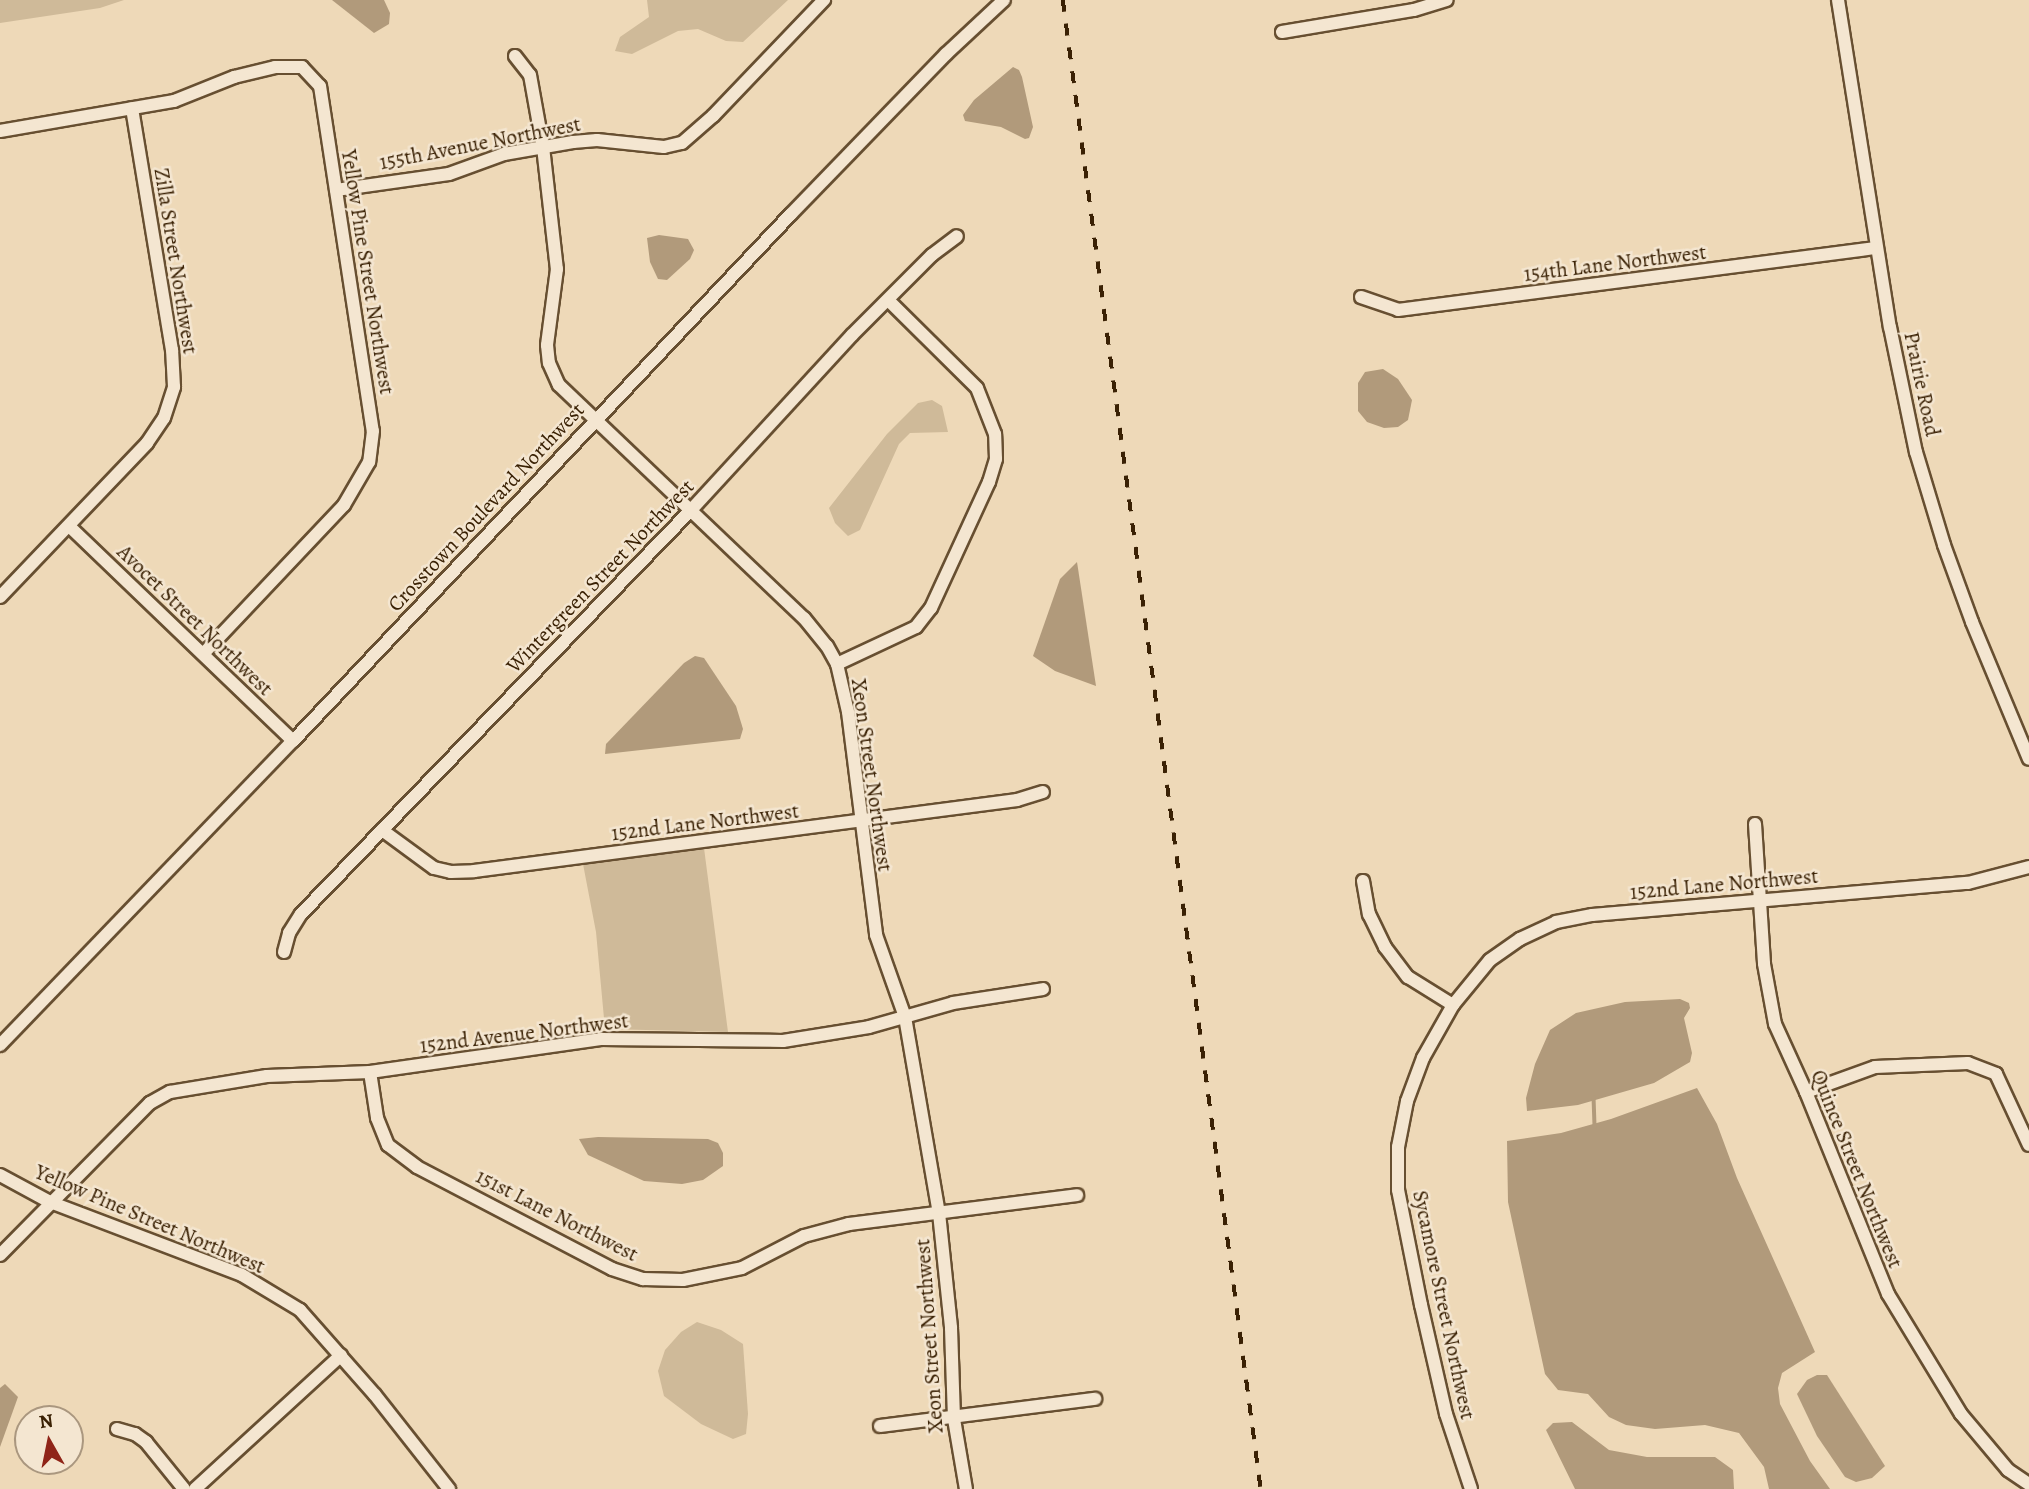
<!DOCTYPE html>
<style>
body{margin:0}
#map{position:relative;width:2029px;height:1489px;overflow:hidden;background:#eed9b8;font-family:Alegreya,serif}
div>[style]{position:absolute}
.green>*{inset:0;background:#cfba99}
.water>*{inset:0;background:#b19a7b}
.stream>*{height:3.5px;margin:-1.75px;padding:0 1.75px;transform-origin:1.75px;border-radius:1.75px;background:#b19a7b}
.roads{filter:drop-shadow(2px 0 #674f31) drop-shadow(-2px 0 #674f31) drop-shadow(0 2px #674f31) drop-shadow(0 -2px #674f31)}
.minor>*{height:12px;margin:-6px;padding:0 6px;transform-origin:6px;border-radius:6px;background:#f4e6d1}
.rail>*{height:3.5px;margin-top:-1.75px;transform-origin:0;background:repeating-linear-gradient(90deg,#3a2104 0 12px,transparent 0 24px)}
span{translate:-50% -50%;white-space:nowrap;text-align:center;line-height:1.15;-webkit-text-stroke:5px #f4e6d1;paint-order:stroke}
.street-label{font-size:21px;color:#3a2104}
.north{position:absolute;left:14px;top:1405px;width:70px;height:70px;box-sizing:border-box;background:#f4e6d1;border:2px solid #aa977f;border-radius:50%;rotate:351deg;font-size:19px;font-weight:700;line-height:28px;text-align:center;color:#3a2104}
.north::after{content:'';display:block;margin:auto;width:24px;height:32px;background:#8f2418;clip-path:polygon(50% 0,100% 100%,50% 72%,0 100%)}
</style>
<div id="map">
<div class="green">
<i style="clip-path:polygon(0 0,124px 0,100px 8px,0 23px)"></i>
<i style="clip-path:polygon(647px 0,788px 0,743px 42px,726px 41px,698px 29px,678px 31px,632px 54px,615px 51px,620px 37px,649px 17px)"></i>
<i style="clip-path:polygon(932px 400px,942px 406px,948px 432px,910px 433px,899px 444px,860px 530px,848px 536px,835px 523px,829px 508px,887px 434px,918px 403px)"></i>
<i style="clip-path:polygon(704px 848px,728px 1032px,605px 1029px,596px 932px,583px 864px)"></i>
<i style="clip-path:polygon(697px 1322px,721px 1330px,743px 1344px,748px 1414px,746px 1434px,733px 1439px,701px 1424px,664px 1396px,658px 1371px,665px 1350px,681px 1332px)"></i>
</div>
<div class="water">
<i style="clip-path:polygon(332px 0,384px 0,390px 13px,389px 24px,374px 33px)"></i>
<i style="clip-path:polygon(1013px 67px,1019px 70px,1022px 77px,1033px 127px,1029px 138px,1025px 139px,1001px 127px,965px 121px,963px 115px,974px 100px)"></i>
<i style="clip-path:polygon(659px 235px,688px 239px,694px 250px,690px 259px,667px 280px,658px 279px,650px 262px,647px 238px)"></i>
<i style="clip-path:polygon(1383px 369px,1398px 379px,1412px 400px,1408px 420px,1398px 427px,1384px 428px,1367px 422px,1358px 411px,1358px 383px,1365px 372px)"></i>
<i style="clip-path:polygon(1077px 562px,1096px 686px,1055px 671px,1033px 656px,1060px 579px)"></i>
<i style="clip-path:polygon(695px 656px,704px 658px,736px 706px,743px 729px,740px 739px,605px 754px,606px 744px,684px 663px)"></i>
<i style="clip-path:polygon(1680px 999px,1689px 1003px,1690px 1008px,1684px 1018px,1692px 1053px,1690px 1062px,1654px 1083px,1578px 1105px,1527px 1111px,1526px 1098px,1535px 1064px,1550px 1030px,1576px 1013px,1625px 1002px)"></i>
<i style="clip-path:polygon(1697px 1088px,1717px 1124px,1737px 1178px,1815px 1352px,1782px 1373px,1778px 1388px,1780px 1404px,1810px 1461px,1830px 1489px,1769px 1489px,1764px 1467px,1739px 1433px,1705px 1425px,1655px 1429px,1626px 1425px,1609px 1417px,1588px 1394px,1558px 1390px,1545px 1374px,1508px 1202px,1507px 1141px,1561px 1133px,1611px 1119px)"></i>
<i style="clip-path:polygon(598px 1137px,708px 1139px,718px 1143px,723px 1153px,723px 1166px,703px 1180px,682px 1184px,644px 1181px,588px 1155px,579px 1139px)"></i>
<i style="clip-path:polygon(1817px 1375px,1827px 1375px,1885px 1466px,1872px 1478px,1856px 1482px,1845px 1477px,1817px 1436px,1797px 1394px,1807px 1380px)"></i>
<i style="clip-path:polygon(5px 1384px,18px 1397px,0 1447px,0 1388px)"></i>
<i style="clip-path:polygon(1572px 1422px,1609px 1450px,1647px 1457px,1715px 1457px,1733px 1470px,1734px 1489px,1575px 1489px,1546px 1430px,1553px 1423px)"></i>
</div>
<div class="stream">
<i style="left:1594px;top:1097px;width:30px;rotate:88deg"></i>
</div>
<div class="roads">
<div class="minor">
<i style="left:1838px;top:0;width:331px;rotate:81deg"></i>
<i style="left:1890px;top:327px;width:128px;rotate:78.3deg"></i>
<i style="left:1916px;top:452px;width:97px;rotate:73.2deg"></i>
<i style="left:1944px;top:545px;width:82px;rotate:70deg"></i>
<i style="left:1972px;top:622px;width:148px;rotate:67.4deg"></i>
<i style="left:1282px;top:32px;width:134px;rotate:-9.5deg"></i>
<i style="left:1414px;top:10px;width:34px;rotate:-17deg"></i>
<i style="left:515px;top:56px;width:24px;rotate:52deg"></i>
<i style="left:530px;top:75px;width:73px;rotate:79.8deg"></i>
<i style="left:543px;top:147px;width:123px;rotate:83.5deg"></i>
<i style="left:557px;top:269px;width:77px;rotate:97.5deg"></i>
<i style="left:547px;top:345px;width:18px;rotate:84deg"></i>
<i style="left:549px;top:363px;width:24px;rotate:66deg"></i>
<i style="left:559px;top:385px;width:338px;rotate:43.6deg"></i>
<i style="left:804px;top:618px;width:36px;rotate:51deg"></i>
<i style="left:827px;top:646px;width:21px;rotate:61deg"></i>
<i style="left:837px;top:664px;width:49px;rotate:77.1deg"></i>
<i style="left:848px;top:712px;width:225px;rotate:82.8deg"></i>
<i style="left:876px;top:935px;width:87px;rotate:70.5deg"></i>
<i style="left:905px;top:1017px;width:199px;rotate:80.2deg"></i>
<i style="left:939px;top:1213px;width:116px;rotate:84deg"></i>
<i style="left:951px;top:1328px;width:91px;rotate:88.1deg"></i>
<i style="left:954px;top:1419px;width:71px;rotate:80.3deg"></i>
<i style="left:0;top:131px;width:177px;rotate:-9.8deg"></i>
<i style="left:174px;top:101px;width:65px;rotate:-21.8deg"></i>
<i style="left:234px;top:77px;width:42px;rotate:-13.7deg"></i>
<i style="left:275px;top:67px;width:27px"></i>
<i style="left:302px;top:67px;width:26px;rotate:47deg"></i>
<i style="left:320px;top:86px;width:349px;rotate:81.3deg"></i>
<i style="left:373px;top:431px;width:31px;rotate:97deg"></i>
<i style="left:369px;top:462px;width:50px;rotate:120.2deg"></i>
<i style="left:344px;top:505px;width:205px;rotate:133.4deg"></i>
<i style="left:336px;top:190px;width:114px;rotate:-8.1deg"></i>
<i style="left:449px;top:174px;width:59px;rotate:-20deg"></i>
<i style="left:504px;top:154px;width:70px;rotate:-9.9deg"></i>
<i style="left:573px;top:142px;width:24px;rotate:-5deg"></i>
<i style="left:597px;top:140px;width:67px;rotate:6deg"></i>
<i style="left:664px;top:147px;width:18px;rotate:-13deg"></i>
<i style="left:682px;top:143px;width:41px;rotate:-41.1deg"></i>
<i style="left:713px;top:116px;width:161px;rotate:-46.3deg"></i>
<i style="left:1361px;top:297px;width:39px;rotate:19deg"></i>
<i style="left:1398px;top:310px;width:482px;rotate:-7.4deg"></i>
<i style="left:69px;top:526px;width:310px;rotate:43.8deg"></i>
<i style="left:0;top:597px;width:213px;rotate:-46.3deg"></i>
<i style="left:147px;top:443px;width:30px;rotate:-56deg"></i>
<i style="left:164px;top:418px;width:33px;rotate:-72deg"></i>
<i style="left:174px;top:387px;width:37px;rotate:-93deg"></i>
<i style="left:172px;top:350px;width:245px;rotate:-99.4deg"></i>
<i style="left:837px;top:664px;width:87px;rotate:-25.1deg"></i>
<i style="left:916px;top:627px;width:24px;rotate:-52deg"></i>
<i style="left:931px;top:608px;width:139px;rotate:-65.3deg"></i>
<i style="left:989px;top:482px;width:24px;rotate:-73deg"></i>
<i style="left:996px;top:459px;width:25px;rotate:-92deg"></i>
<i style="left:995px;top:434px;width:49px;rotate:-111.4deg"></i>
<i style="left:977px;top:388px;width:124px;rotate:-135.3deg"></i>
<i style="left:1755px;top:824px;width:140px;rotate:86.3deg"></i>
<i style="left:1764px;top:964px;width:61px;rotate:79.6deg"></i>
<i style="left:1775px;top:1024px;width:75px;rotate:65.5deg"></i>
<i style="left:1806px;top:1092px;width:218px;rotate:67.9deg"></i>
<i style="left:1888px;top:1294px;width:140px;rotate:58.7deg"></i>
<i style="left:1961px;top:1414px;width:73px;rotate:50deg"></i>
<i style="left:2008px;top:1470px;width:25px;rotate:34deg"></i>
<i style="left:382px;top:830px;width:64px;rotate:36.2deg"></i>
<i style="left:434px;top:868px;width:17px;rotate:13deg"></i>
<i style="left:451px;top:872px;width:23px;rotate:-2deg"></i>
<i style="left:474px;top:871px;width:548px;rotate:-7.45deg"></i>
<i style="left:1017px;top:800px;width:27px;rotate:-17deg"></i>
<i style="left:1363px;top:881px;width:34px;rotate:80deg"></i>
<i style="left:1369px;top:914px;width:37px;rotate:64deg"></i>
<i style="left:1385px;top:947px;width:38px;rotate:53deg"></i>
<i style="left:1408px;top:977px;width:53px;rotate:31.9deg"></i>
<i style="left:284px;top:952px;width:20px;rotate:-75deg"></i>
<i style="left:289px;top:933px;width:22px;rotate:-58deg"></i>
<i style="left:301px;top:914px;width:563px;rotate:-46.01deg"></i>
<i style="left:692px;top:509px;width:236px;rotate:-47.4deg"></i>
<i style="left:852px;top:335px;width:113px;rotate:-45deg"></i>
<i style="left:932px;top:255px;width:31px;rotate:-37deg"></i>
<i style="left:0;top:1045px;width:422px;rotate:-46.1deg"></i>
<i style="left:293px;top:741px;width:725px;rotate:-46.62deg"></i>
<i style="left:791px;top:214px;width:223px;rotate:-45.9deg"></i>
<i style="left:946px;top:54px;width:79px;rotate:-43deg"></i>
<i style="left:370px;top:1072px;width:47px;rotate:81.3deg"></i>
<i style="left:377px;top:1118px;width:29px;rotate:68deg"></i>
<i style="left:388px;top:1145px;width:36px;rotate:37deg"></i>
<i style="left:417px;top:1167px;width:220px;rotate:27.6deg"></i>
<i style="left:612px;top:1269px;width:33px;rotate:18deg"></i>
<i style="left:643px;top:1279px;width:40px;rotate:1.4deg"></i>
<i style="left:683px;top:1280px;width:60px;rotate:-11.5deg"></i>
<i style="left:742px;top:1268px;width:70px;rotate:-27.3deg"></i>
<i style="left:804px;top:1236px;width:47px;rotate:-14.9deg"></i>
<i style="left:849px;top:1224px;width:230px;rotate:-7.2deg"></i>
<i style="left:1806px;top:1092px;width:73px;rotate:-19.9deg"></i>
<i style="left:1875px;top:1067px;width:93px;rotate:-2.5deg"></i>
<i style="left:1968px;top:1063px;width:30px;rotate:21deg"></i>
<i style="left:1996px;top:1074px;width:78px;rotate:65.1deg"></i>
<i style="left:0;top:1175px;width:57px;rotate:28.4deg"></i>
<i style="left:50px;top:1202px;width:205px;rotate:20.8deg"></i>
<i style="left:242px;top:1275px;width:68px;rotate:31.1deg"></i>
<i style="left:300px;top:1310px;width:113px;rotate:48.6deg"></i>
<i style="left:375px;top:1395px;width:120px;rotate:51.8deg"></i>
<i style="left:0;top:1255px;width:214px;rotate:-45.4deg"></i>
<i style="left:150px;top:1103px;width:23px;rotate:-29deg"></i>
<i style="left:170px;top:1092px;width:98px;rotate:-9.4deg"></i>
<i style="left:267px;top:1076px;width:103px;rotate:-2.2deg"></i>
<i style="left:370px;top:1072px;width:233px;rotate:-8.1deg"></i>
<i style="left:601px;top:1039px;width:182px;rotate:0.6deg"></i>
<i style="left:783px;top:1041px;width:87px;rotate:-9.2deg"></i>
<i style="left:869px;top:1027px;width:87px;rotate:-15.9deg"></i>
<i style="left:953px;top:1003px;width:91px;rotate:-8.8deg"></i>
<i style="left:880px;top:1426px;width:217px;rotate:-7.2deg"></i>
<i style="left:117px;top:1429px;width:19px;rotate:16deg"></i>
<i style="left:135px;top:1434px;width:14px;rotate:36deg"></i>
<i style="left:146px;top:1442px;width:60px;rotate:51deg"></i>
<i style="left:195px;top:1489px;width:198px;rotate:-42.5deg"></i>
<i style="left:1471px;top:1489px;width:79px;rotate:-108.4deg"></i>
<i style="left:1446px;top:1414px;width:112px;rotate:-102.9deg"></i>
<i style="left:1421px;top:1305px;width:117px;rotate:-101.3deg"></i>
<i style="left:1398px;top:1190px;width:43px;rotate:-90deg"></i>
<i style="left:1398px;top:1147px;width:47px;rotate:-78.9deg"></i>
<i style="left:1407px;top:1101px;width:46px;rotate:-69.6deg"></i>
<i style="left:1423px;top:1058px;width:61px;rotate:-60.5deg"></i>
<i style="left:1453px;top:1005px;width:58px;rotate:-50.6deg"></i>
<i style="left:1490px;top:960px;width:37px;rotate:-35deg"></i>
<i style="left:1520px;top:939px;width:40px;rotate:-25deg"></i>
<i style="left:1556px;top:922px;width:37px;rotate:-11deg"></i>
<i style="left:1592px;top:915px;width:377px;rotate:-4.9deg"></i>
<i style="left:1968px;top:883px;width:63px;rotate:-14.7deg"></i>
</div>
</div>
<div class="rail">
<i style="left:1063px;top:0;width:1502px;rotate:82.43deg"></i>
</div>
<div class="street-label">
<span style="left:480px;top:143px;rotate:-11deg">155th Avenue Northwest</span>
<span style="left:176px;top:261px;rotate:81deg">Zilla Street Northwest</span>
<span style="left:1615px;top:263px;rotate:-7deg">154th Lane Northwest</span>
<span style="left:368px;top:272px;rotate:81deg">Yellow Pine Street Northwest</span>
<span style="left:1922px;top:384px;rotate:78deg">Prairie Road</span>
<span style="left:486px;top:507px;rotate:-47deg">Crosstown Boulevard Northwest</span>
<span style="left:600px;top:576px;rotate:-46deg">Wintergreen Street Northwest</span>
<span style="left:195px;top:620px;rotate:44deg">Avocet Street Northwest</span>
<span style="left:872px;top:775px;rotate:82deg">Xeon Street Northwest</span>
<span style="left:705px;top:822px;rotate:-7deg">152nd Lane Northwest</span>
<span style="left:1724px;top:884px;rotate:-5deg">152nd Lane Northwest</span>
<span style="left:524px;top:1033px;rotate:-7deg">152nd Avenue Northwest</span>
<span style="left:1857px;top:1169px;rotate:68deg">Quince Street Northwest</span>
<span style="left:557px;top:1215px;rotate:27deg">151st Lane Northwest</span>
<span style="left:150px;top:1219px;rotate:23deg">Yellow Pine Street Northwest</span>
<span style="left:1444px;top:1305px;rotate:78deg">Sycamore Street Northwest</span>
<span style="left:929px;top:1336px;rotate:-94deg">Xeon Street Northwest</span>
</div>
<div class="north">N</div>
</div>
